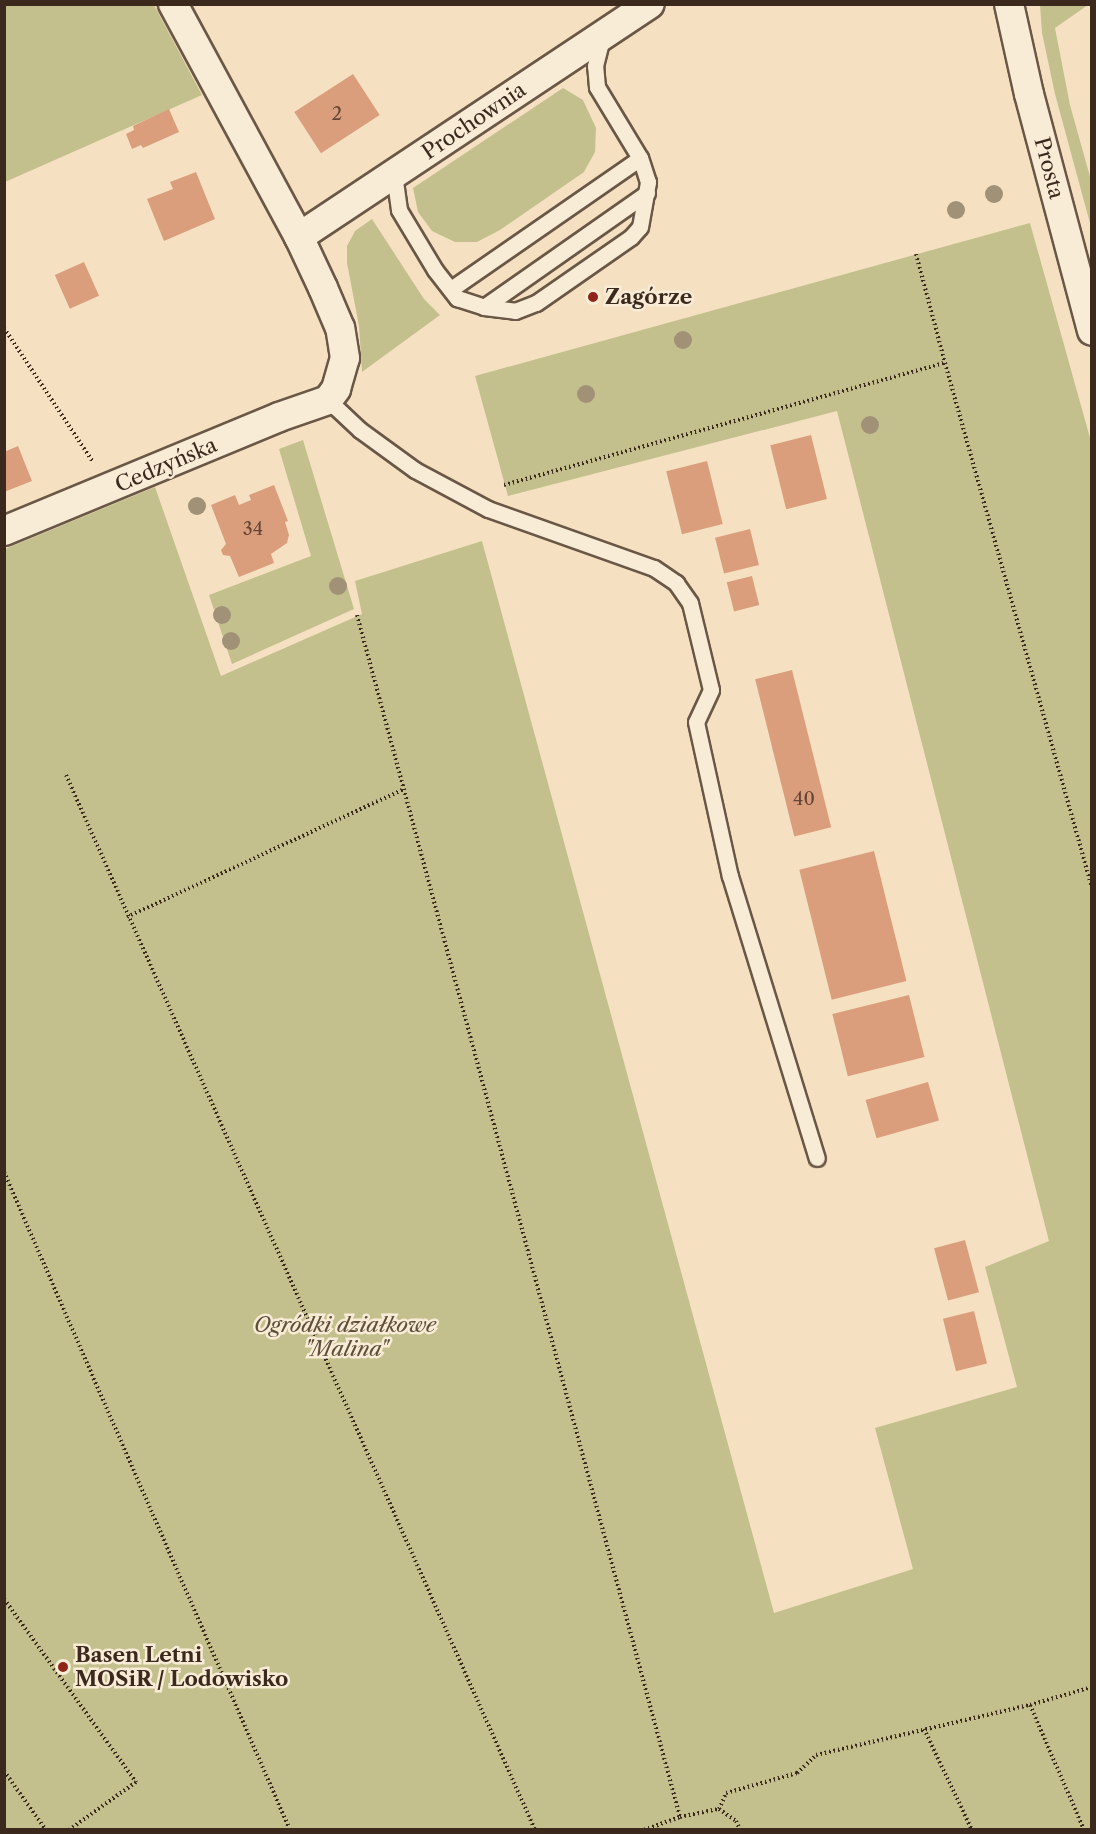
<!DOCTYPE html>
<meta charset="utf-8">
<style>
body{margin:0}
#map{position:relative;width:1096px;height:1834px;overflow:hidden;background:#f5e1c1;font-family:"Libre Caslon Text",serif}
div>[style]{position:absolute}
.green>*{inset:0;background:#c4c08d}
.building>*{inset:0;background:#db9e7c;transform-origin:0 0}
.path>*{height:4px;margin-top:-2px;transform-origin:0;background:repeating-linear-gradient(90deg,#3b291d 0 1.5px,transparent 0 4.5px)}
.roads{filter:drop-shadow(2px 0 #6a5746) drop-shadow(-2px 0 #6a5746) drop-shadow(0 2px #6a5746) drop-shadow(0 -2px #6a5746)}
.service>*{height:15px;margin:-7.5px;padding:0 7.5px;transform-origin:7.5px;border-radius:7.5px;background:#f8ecd7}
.minor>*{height:28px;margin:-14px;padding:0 14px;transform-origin:14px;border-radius:14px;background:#f8ecd7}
.trees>*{width:18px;height:18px;margin:-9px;border-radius:50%;background:#a19176}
.dots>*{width:16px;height:16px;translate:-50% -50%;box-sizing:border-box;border:3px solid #f8ecd7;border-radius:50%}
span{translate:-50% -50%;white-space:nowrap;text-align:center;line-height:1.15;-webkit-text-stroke:5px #f8ecd7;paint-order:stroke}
.number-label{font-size:18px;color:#634635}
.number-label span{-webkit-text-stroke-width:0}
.street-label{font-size:21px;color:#3b291d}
.poi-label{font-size:21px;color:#3b291d;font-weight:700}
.left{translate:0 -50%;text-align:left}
.park-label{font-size:21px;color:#5d4f39;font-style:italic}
.frame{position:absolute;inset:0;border:6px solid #3b291d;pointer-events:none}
</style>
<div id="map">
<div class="green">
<i style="clip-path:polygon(5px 5px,154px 5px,202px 95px,5px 182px)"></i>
<i style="clip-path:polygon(1040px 5px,1088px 5px,1055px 28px,1070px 105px,1091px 180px,1091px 227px,1055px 94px,1042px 33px)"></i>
<i style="clip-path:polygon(563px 88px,583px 100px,596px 128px,595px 152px,584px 172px,500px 230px,477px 242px,455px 242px,432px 231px,418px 212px,413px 188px)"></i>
<i style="clip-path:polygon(372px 219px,424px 299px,440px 315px,362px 372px,359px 326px,347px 263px,347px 246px,355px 231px)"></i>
<i style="clip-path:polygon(1030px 223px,1092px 445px,1091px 1829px,5px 1829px,5px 549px,155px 487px,221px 676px,362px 614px,355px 581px,482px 541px,774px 1613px,913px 1569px,875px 1428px,1017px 1387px,985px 1267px,1049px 1241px,837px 411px,508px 496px,475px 376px)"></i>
<i style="clip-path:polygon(303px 440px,354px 609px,232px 664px,209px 595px,311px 556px,279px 449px)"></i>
</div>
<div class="building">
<i style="left:353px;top:74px;width:49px;height:70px;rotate:57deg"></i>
<i style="clip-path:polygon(169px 109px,179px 132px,143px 148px,141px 145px,132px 149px,126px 134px,134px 130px,133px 126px)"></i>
<i style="clip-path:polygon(196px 172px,215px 219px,164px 241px,147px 199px,173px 189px,170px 182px)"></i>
<i style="left:84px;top:262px;width:37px;height:32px;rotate:66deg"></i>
<i style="left:811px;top:435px;width:66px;height:42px;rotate:76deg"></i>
<i style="clip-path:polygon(18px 446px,32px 481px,4px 492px,4px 452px)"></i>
<i style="left:707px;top:461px;width:65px;height:42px;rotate:76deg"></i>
<i style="clip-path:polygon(274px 485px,288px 521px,285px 522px,289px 535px,287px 543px,271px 554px,274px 563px,239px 577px,230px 556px,223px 555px,221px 550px,226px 544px,211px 505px,235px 495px,239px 505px,251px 500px,249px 495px)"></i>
<i style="left:750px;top:529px;width:37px;height:36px;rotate:76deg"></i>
<i style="left:752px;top:576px;width:30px;height:26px;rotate:76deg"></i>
<i style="left:792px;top:670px;width:162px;height:38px;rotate:76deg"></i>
<i style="left:874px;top:851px;width:134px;height:77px;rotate:76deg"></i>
<i style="left:909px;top:995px;width:64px;height:79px;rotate:76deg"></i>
<i style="left:928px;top:1082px;width:40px;height:65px;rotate:74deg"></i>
<i style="left:965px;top:1240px;width:54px;height:32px;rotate:75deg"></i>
<i style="left:974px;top:1311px;width:54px;height:32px;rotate:76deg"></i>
</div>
<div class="path">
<i style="left:916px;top:254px;width:113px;rotate:75.1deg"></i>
<i style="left:4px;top:328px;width:161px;rotate:56.4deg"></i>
<i style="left:504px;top:485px;width:458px;rotate:-15.5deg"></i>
<i style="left:945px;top:363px;width:545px;rotate:74.36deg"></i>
<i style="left:357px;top:615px;width:1245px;rotate:74.96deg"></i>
<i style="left:66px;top:775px;width:1155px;rotate:66.03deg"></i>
<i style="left:127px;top:917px;width:305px;rotate:-24.8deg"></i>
<i style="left:4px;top:1172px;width:717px;rotate:66.51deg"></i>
<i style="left:4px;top:1599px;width:226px;rotate:54.2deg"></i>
<i style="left:136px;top:1782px;width:82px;rotate:144.4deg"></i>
<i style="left:1030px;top:1705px;width:136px;rotate:66.6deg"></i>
<i style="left:924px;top:1729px;width:112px;rotate:64.6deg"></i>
<i style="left:4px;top:1771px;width:72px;rotate:54.6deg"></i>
<i style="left:719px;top:1809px;width:21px;rotate:35deg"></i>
<i style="left:736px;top:1821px;width:10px;rotate:66deg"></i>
<i style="left:644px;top:1830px;width:38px;rotate:-20deg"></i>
<i style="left:680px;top:1817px;width:40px;rotate:-12deg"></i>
<i style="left:719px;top:1809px;width:17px;rotate:-66deg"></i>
<i style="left:726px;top:1793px;width:74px;rotate:-15.7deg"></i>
<i style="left:797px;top:1773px;width:26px;rotate:-43deg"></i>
<i style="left:816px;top:1755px;width:220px;rotate:-13.2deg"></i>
<i style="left:1030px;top:1705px;width:65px;rotate:-16.2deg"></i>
</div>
<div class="roads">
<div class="service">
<i style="left:394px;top:174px;width:36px;rotate:82deg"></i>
<i style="left:399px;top:210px;width:70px;rotate:59deg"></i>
<i style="left:435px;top:270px;width:36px;rotate:52deg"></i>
<i style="left:457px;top:298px;width:28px;rotate:18deg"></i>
<i style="left:484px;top:307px;width:31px;rotate:7deg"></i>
<i style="left:515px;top:311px;width:22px;rotate:-21deg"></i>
<i style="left:536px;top:303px;width:116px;rotate:-34.8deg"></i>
<i style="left:631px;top:237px;width:13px;rotate:-48deg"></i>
<i style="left:640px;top:227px;width:46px;rotate:-79.9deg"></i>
<i style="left:648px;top:182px;width:25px;rotate:-108deg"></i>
<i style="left:640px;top:158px;width:83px;rotate:-121.2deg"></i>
<i style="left:597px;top:87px;width:21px;rotate:-95deg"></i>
<i style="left:595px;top:66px;width:30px;rotate:-76deg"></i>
<i style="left:451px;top:289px;width:230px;rotate:-34.7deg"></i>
<i style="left:484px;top:307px;width:199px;rotate:-35deg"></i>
<i style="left:328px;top:400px;width:44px;rotate:43.2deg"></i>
<i style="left:360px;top:430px;width:68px;rotate:36deg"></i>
<i style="left:415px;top:470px;width:83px;rotate:28.1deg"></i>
<i style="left:488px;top:509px;width:176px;rotate:19.6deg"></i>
<i style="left:654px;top:568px;width:27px;rotate:34deg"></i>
<i style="left:676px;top:583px;width:24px;rotate:55deg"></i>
<i style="left:690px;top:603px;width:89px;rotate:76.4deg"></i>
<i style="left:711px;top:690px;width:35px;rotate:115deg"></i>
<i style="left:696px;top:722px;width:158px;rotate:77.6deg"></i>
<i style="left:730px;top:876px;width:295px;rotate:72.9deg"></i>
</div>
<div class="minor">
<i style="left:1009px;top:4px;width:92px;rotate:77.5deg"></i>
<i style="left:1029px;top:94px;width:245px;rotate:75.1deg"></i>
<i style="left:299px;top:237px;width:421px;rotate:-33.6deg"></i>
<i style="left:4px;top:531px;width:298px;rotate:-22.5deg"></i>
<i style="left:279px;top:417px;width:52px;rotate:-19.1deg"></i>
<i style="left:328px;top:400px;width:14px;rotate:-54deg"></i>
<i style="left:336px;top:389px;width:32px;rotate:-74deg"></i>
<i style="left:345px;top:358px;width:30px;rotate:-99deg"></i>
<i style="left:340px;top:328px;width:43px;rotate:-113deg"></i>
<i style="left:323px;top:288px;width:56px;rotate:-115.2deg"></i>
<i style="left:299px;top:237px;width:265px;rotate:-118.4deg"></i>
</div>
</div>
<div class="trees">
<i style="left:994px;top:194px"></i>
<i style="left:956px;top:210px"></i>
<i style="left:683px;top:340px"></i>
<i style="left:586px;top:394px"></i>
<i style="left:870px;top:425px"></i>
<i style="left:197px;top:506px"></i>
<i style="left:338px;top:586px"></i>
<i style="left:222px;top:615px"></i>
<i style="left:231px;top:641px"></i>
</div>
<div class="dots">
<i style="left:593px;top:297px;background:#8f2418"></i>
<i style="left:63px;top:1667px;background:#8f2418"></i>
</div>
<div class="number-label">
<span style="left:337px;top:114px">2</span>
<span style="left:253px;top:529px">34</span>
<span style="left:804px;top:799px">40</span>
</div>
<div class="street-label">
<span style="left:474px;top:121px;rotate:-34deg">Prochownia</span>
<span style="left:1049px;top:168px;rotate:75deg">Prosta</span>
<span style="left:166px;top:465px;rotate:-23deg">Cedzyńska</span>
</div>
<div class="poi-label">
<span class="left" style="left:605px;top:297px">Zagórze</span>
<span class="left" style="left:75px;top:1667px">Basen Letni<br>MOSiR / Lodowisko</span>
</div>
<div class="park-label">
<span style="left:345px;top:1337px">Ogródki działkowe<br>"Malina"</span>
</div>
<div class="frame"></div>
</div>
